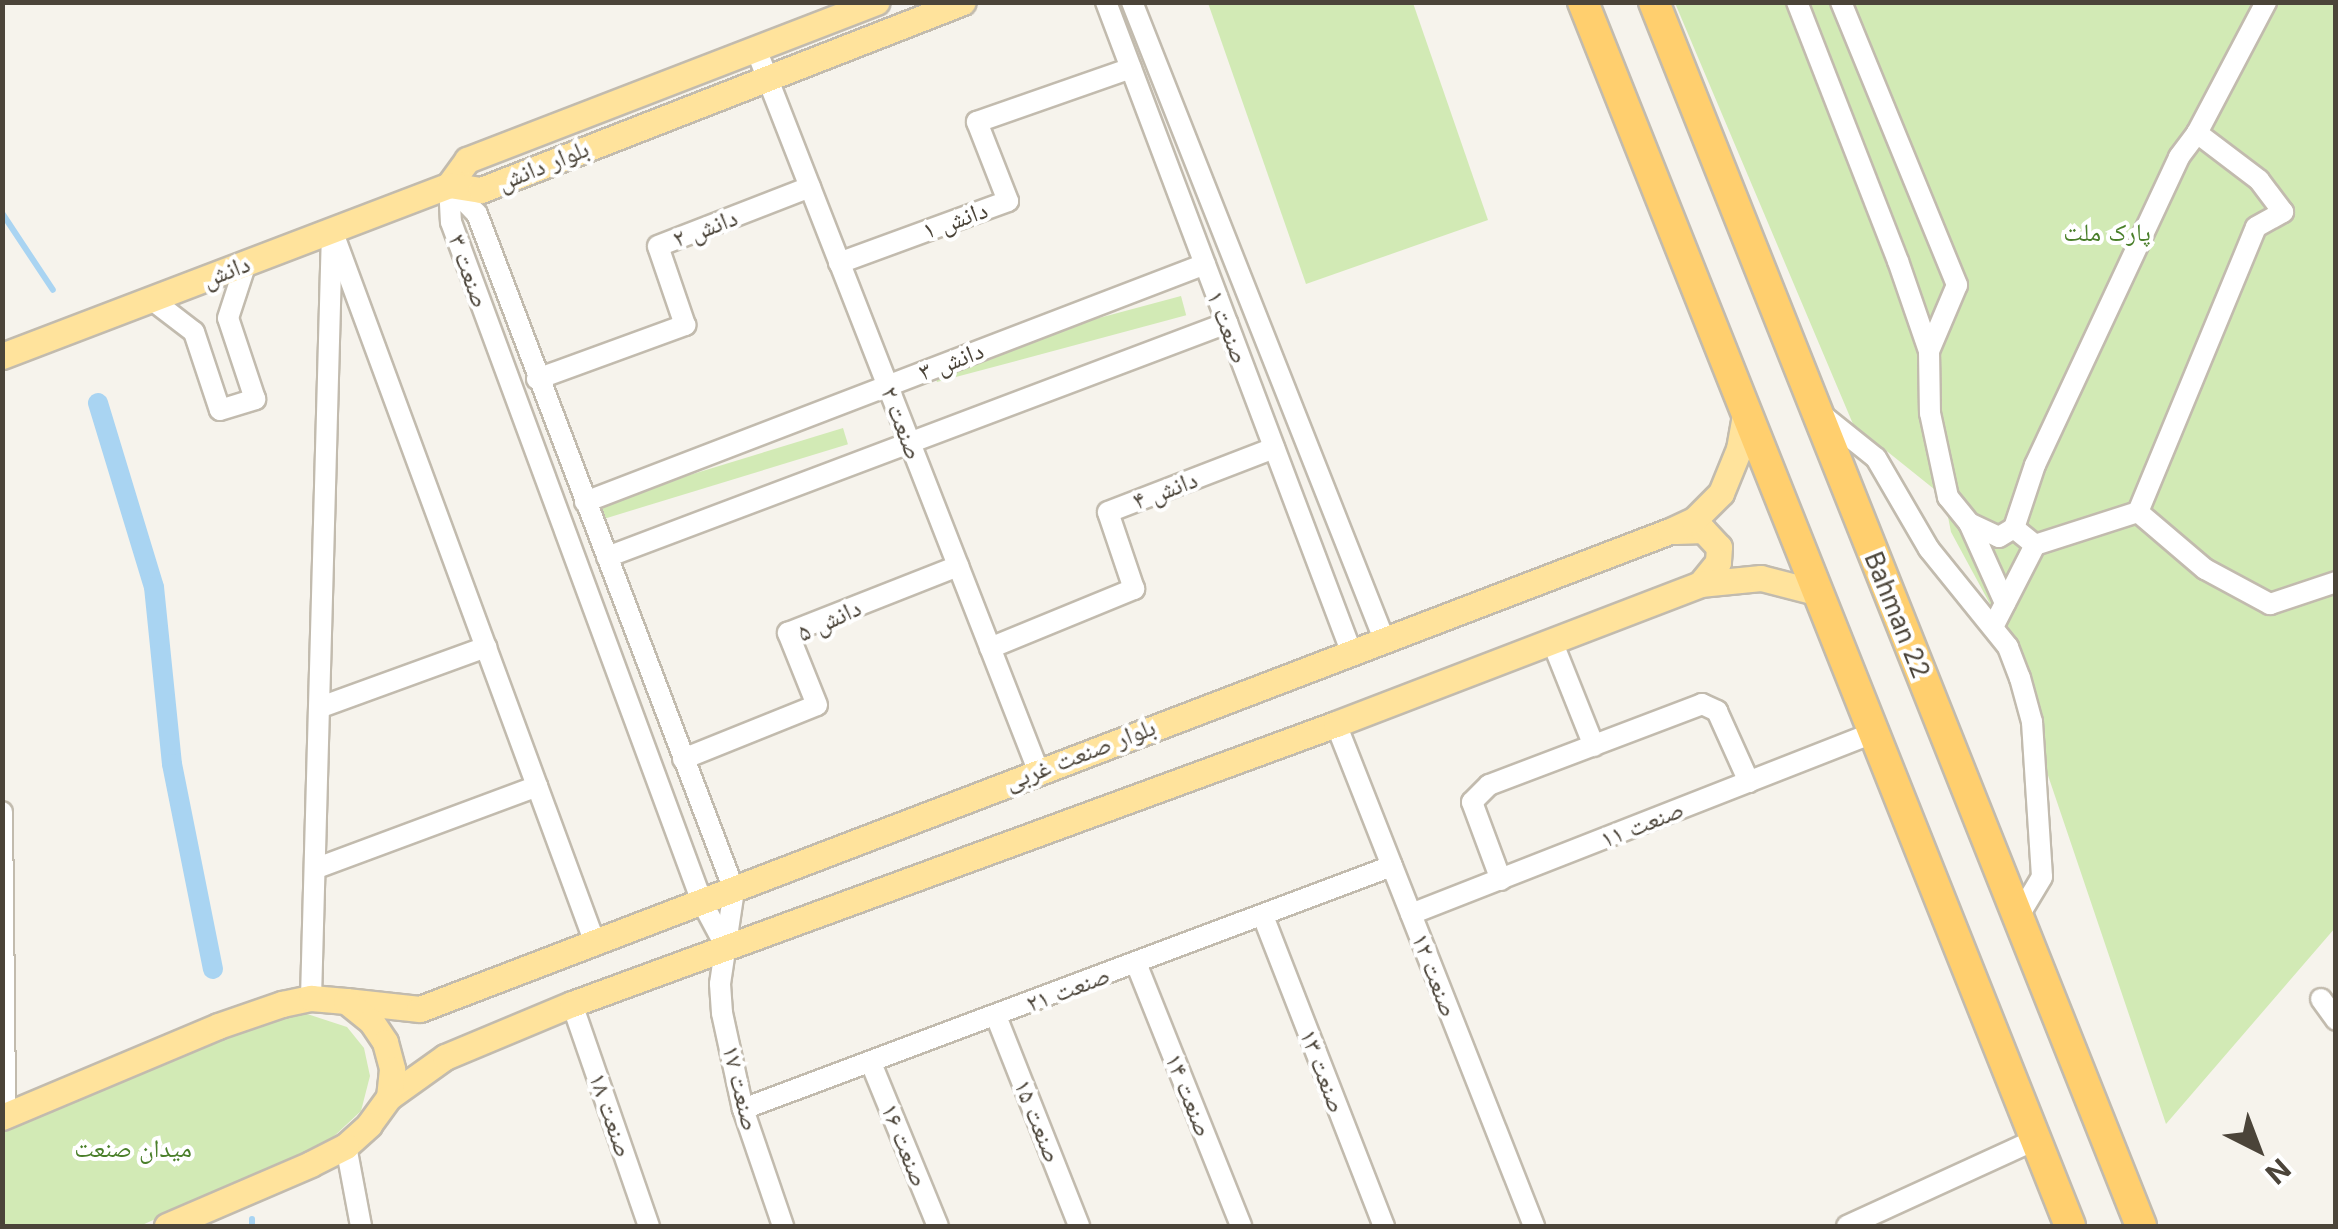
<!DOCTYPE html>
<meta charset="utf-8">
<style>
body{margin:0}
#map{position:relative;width:2338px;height:1229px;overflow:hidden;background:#f6f3ec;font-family:Inter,"Noto Naskh Arabic",sans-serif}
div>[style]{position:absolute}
.green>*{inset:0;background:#d2eab5;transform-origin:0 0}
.stream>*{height:6px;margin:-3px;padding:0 3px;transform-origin:3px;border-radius:3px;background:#a9d4f2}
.canal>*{height:20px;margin:-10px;padding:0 10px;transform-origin:10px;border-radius:10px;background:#a9d4f2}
.roads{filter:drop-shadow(2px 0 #c2bbae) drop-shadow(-2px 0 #c2bbae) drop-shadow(0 2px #c2bbae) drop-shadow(0 -2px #c2bbae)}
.minor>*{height:20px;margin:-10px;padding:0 10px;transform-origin:10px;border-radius:10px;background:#fff}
.major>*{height:25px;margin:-12.5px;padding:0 12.5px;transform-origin:12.5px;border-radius:12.5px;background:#ffe39c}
.highway>*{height:30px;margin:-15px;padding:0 15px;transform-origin:15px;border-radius:15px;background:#ffcf6e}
span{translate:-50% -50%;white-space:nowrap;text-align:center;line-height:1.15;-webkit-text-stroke:8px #fff;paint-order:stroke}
.street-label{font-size:25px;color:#4b4439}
.park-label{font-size:25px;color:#4a7f2a}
.frame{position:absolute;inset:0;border:5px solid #4b4439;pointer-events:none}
.north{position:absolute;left:2208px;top:1099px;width:100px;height:100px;-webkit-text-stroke:8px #fff;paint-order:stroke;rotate:138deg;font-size:28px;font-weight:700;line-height:40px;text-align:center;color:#4b4439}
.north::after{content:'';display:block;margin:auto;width:35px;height:45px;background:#4b4439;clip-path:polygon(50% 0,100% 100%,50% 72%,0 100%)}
</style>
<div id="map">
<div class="green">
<i style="clip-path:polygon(1208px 3px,1413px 3px,1488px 220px,1306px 284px)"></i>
<i style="clip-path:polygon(1675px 3px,2335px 3px,2335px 928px,2166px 1124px,1990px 604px,1951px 532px,1928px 415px,1939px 493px,1853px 424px)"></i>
<i style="left:1181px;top:296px;width:20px;height:258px;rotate:75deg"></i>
<i style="left:843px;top:428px;width:17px;height:258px;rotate:73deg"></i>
<i style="clip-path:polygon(295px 1010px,347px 1027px,364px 1048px,370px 1076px,361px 1111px,330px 1140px,140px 1226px,3px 1226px,2px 1131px,78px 1092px)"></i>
</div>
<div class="stream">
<i style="left:2px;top:213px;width:92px;rotate:56.5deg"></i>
<i style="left:252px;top:1219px;width:7px;rotate:90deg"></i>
</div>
<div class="canal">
<i style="left:98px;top:403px;width:192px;rotate:73.1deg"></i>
<i style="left:154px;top:587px;width:178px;rotate:84.2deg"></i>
<i style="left:172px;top:764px;width:209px;rotate:78.7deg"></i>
</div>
<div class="roads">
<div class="minor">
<i style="left:1106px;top:2px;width:694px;rotate:69.32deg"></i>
<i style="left:1132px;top:2px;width:685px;rotate:68.42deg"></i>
<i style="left:1797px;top:2px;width:278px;rotate:68.7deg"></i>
<i style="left:1898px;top:261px;width:95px;rotate:71deg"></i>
<i style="left:1929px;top:351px;width:62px;rotate:89.1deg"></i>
<i style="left:1930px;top:413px;width:86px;rotate:77.9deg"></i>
<i style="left:1948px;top:497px;width:33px;rotate:51deg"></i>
<i style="left:1969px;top:523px;width:33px;rotate:25deg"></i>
<i style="left:1999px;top:537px;width:17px;rotate:-31deg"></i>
<i style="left:2014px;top:528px;width:27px;rotate:39deg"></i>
<i style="left:1841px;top:2px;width:306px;rotate:67.7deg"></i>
<i style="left:1957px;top:285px;width:72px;rotate:113deg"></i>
<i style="left:756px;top:49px;width:774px;rotate:68.64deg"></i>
<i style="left:449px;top:185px;width:40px;rotate:46deg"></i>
<i style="left:477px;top:214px;width:723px;rotate:69.18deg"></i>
<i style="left:734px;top:890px;width:95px;rotate:98.5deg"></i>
<i style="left:720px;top:984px;width:29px;rotate:86deg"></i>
<i style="left:722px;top:1013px;width:98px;rotate:77.7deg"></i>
<i style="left:743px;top:1109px;width:124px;rotate:71.1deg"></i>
<i style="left:449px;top:185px;width:37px;rotate:87deg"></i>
<i style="left:451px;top:222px;width:725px;rotate:69.74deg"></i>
<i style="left:702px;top:902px;width:51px;rotate:61.9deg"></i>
<i style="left:336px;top:241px;width:748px;rotate:69.75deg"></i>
<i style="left:839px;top:263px;width:180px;rotate:-20.1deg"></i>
<i style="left:1008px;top:201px;width:85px;rotate:-111.4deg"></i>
<i style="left:977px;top:122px;width:163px;rotate:-19.3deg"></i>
<i style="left:151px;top:299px;width:54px;rotate:37.5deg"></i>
<i style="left:194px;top:332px;width:82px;rotate:71.6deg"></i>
<i style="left:220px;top:410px;width:37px;rotate:-17deg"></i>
<i style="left:255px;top:399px;width:85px;rotate:-108.4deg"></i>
<i style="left:228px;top:318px;width:58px;rotate:-71.9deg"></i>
<i style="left:537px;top:379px;width:158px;rotate:-20deg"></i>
<i style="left:685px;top:325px;width:83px;rotate:-108.9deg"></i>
<i style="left:658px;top:246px;width:163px;rotate:-21.2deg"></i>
<i style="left:1821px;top:414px;width:70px;rotate:38.7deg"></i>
<i style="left:1876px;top:458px;width:105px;rotate:59.8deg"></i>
<i style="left:1929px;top:549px;width:126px;rotate:51.1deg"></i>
<i style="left:2008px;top:647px;width:33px;rotate:69deg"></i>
<i style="left:2020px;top:678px;width:46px;rotate:74.7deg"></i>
<i style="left:2032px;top:722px;width:155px;rotate:86.3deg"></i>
<i style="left:2042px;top:877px;width:47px;rotate:121deg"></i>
<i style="left:585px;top:502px;width:664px;rotate:-21deg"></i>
<i style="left:2138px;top:512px;width:308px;rotate:-67.5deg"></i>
<i style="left:2256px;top:227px;width:31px;rotate:-29deg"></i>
<i style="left:2283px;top:212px;width:40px;rotate:-127deg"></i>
<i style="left:2259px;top:180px;width:78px;rotate:-142.8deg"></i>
<i style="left:2197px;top:133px;width:148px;rotate:-62.2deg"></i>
<i style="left:1969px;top:523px;width:88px;rotate:65.8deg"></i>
<i style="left:2014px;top:528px;width:66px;rotate:-71.6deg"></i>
<i style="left:2035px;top:465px;width:340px;rotate:-64.9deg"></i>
<i style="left:2179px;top:157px;width:30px;rotate:-53deg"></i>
<i style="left:607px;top:557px;width:663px;rotate:-20.68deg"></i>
<i style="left:1993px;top:627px;width:92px;rotate:-62.9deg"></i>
<i style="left:2035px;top:545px;width:108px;rotate:-17.8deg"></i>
<i style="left:2138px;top:512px;width:88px;rotate:40.4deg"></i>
<i style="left:2205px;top:569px;width:74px;rotate:28.3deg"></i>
<i style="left:2270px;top:604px;width:70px;rotate:-18.4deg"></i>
<i style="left:1552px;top:641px;width:113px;rotate:68.2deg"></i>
<i style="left:990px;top:648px;width:156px;rotate:-22.3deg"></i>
<i style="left:1134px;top:589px;width:81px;rotate:-108.7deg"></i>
<i style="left:1108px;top:512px;width:178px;rotate:-21.1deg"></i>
<i style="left:321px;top:707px;width:176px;rotate:-20deg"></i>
<i style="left:1336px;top:724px;width:540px;rotate:68.47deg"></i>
<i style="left:683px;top:759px;width:144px;rotate:-21.9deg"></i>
<i style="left:817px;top:705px;width:78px;rotate:-111.9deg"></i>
<i style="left:788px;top:633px;width:183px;rotate:-21.5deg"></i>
<i style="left:2px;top:812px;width:304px;rotate:89.4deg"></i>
<i style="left:317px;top:868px;width:235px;rotate:-20.4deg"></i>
<i style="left:1501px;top:880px;width:83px;rotate:-110.4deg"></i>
<i style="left:1472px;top:802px;width:24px;rotate:-45deg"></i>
<i style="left:1489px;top:785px;width:228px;rotate:-20.8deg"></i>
<i style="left:1702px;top:704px;width:17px;rotate:25deg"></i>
<i style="left:1717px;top:711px;width:78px;rotate:65.7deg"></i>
<i style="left:1411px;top:914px;width:495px;rotate:-21.4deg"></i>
<i style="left:1263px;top:916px;width:333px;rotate:68.7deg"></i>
<i style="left:1136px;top:963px;width:283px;rotate:68.2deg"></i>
<i style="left:311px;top:998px;width:768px;rotate:-88.43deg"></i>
<i style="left:2321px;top:999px;width:26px;rotate:54deg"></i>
<i style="left:572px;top:1004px;width:235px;rotate:70.9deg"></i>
<i style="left:996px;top:1016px;width:226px;rotate:68.4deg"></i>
<i style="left:871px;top:1063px;width:176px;rotate:67.7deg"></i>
<i style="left:743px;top:1109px;width:693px;rotate:-20.53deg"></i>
<i style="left:346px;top:1146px;width:81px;rotate:79.4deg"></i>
<i style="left:1847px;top:1226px;width:207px;rotate:-24.6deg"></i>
</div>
<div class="major">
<i style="left:449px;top:185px;width:31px;rotate:-54deg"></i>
<i style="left:467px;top:160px;width:439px;rotate:-21.1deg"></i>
<i style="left:2px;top:356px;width:479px;rotate:-20.9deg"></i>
<i style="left:449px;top:185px;width:32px;rotate:9deg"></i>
<i style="left:481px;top:190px;width:517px;rotate:-21.31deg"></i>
<i style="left:1676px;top:531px;width:27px;rotate:-2deg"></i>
<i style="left:1703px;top:530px;width:23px;rotate:47deg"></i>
<i style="left:1719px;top:547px;width:15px;rotate:94deg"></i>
<i style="left:1718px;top:562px;width:28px;rotate:129deg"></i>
<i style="left:346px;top:1001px;width:74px;rotate:6.2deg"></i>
<i style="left:420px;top:1009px;width:1338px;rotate:-20.93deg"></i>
<i style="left:1670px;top:531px;width:26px;rotate:-25deg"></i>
<i style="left:1694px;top:520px;width:38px;rotate:-45deg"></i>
<i style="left:1721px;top:493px;width:48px;rotate:-67.8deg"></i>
<i style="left:1739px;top:449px;width:39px;rotate:-80deg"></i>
<i style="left:389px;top:1097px;width:69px;rotate:-35.5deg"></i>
<i style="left:445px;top:1057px;width:138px;rotate:-22.7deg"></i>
<i style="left:572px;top:1004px;width:814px;rotate:-20.13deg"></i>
<i style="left:1336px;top:724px;width:390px;rotate:-21deg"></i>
<i style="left:1700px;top:584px;width:61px;rotate:-5.6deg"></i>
<i style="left:1761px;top:578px;width:60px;rotate:14.5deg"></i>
<i style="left:2px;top:1117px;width:234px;rotate:-22.8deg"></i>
<i style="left:218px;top:1026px;width:68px;rotate:-19deg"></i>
<i style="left:282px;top:1004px;width:30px;rotate:-12deg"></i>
<i style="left:311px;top:998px;width:35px;rotate:5deg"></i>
<i style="left:346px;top:1001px;width:32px;rotate:39deg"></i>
<i style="left:371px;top:1021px;width:25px;rotate:56deg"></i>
<i style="left:385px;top:1042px;width:28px;rotate:75deg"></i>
<i style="left:392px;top:1069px;width:28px;rotate:96deg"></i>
<i style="left:389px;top:1097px;width:34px;rotate:126deg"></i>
<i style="left:369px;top:1125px;width:31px;rotate:138deg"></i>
<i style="left:346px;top:1146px;width:39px;rotate:153deg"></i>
<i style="left:311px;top:1164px;width:157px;rotate:156.7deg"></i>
</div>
<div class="highway">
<i style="left:1583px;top:2px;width:1317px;rotate:68.3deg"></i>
<i style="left:1654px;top:2px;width:1317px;rotate:68.3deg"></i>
</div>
</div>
<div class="street-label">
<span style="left:543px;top:165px;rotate:-22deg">بلوار دانش</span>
<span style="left:955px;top:220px;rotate:-20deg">دانش ۱</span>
<span style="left:705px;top:228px;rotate:-21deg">دانش ۲</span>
<span style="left:226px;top:271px;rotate:-21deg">دانش</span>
<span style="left:469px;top:271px;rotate:70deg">صنعت ۳</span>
<span style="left:1228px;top:327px;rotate:69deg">صنعت ۱</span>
<span style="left:951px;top:361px;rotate:-21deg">دانش ۳</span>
<span style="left:902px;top:423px;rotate:69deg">صنعت ۲</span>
<span style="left:1165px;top:490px;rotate:-21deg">دانش ۴</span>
<span style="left:1897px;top:615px;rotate:68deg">Bahman 22</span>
<span style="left:829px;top:620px;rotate:-25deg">دانش ۵</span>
<span style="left:1080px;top:754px;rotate:-21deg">بلوار صنعت غربی</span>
<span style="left:1642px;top:824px;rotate:-22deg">صنعت ۱۱</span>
<span style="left:1435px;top:975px;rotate:69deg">صنعت ۱۲</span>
<span style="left:1068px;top:989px;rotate:-21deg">صنعت ۲۱</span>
<span style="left:1323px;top:1071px;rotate:69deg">صنعت ۱۳</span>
<span style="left:741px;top:1088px;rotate:76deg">صنعت ۱۷</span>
<span style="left:1189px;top:1095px;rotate:68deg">صنعت ۱۴</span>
<span style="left:611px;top:1115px;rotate:71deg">صنعت ۱۸</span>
<span style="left:1038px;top:1121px;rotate:68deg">صنعت ۱۵</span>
<span style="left:905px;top:1145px;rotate:68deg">صنعت ۱۶</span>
</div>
<div class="park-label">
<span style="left:2107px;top:232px">پارک ملت</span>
<span style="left:133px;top:1148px">میدان صنعت</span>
</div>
<div class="frame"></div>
<div class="north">N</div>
</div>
